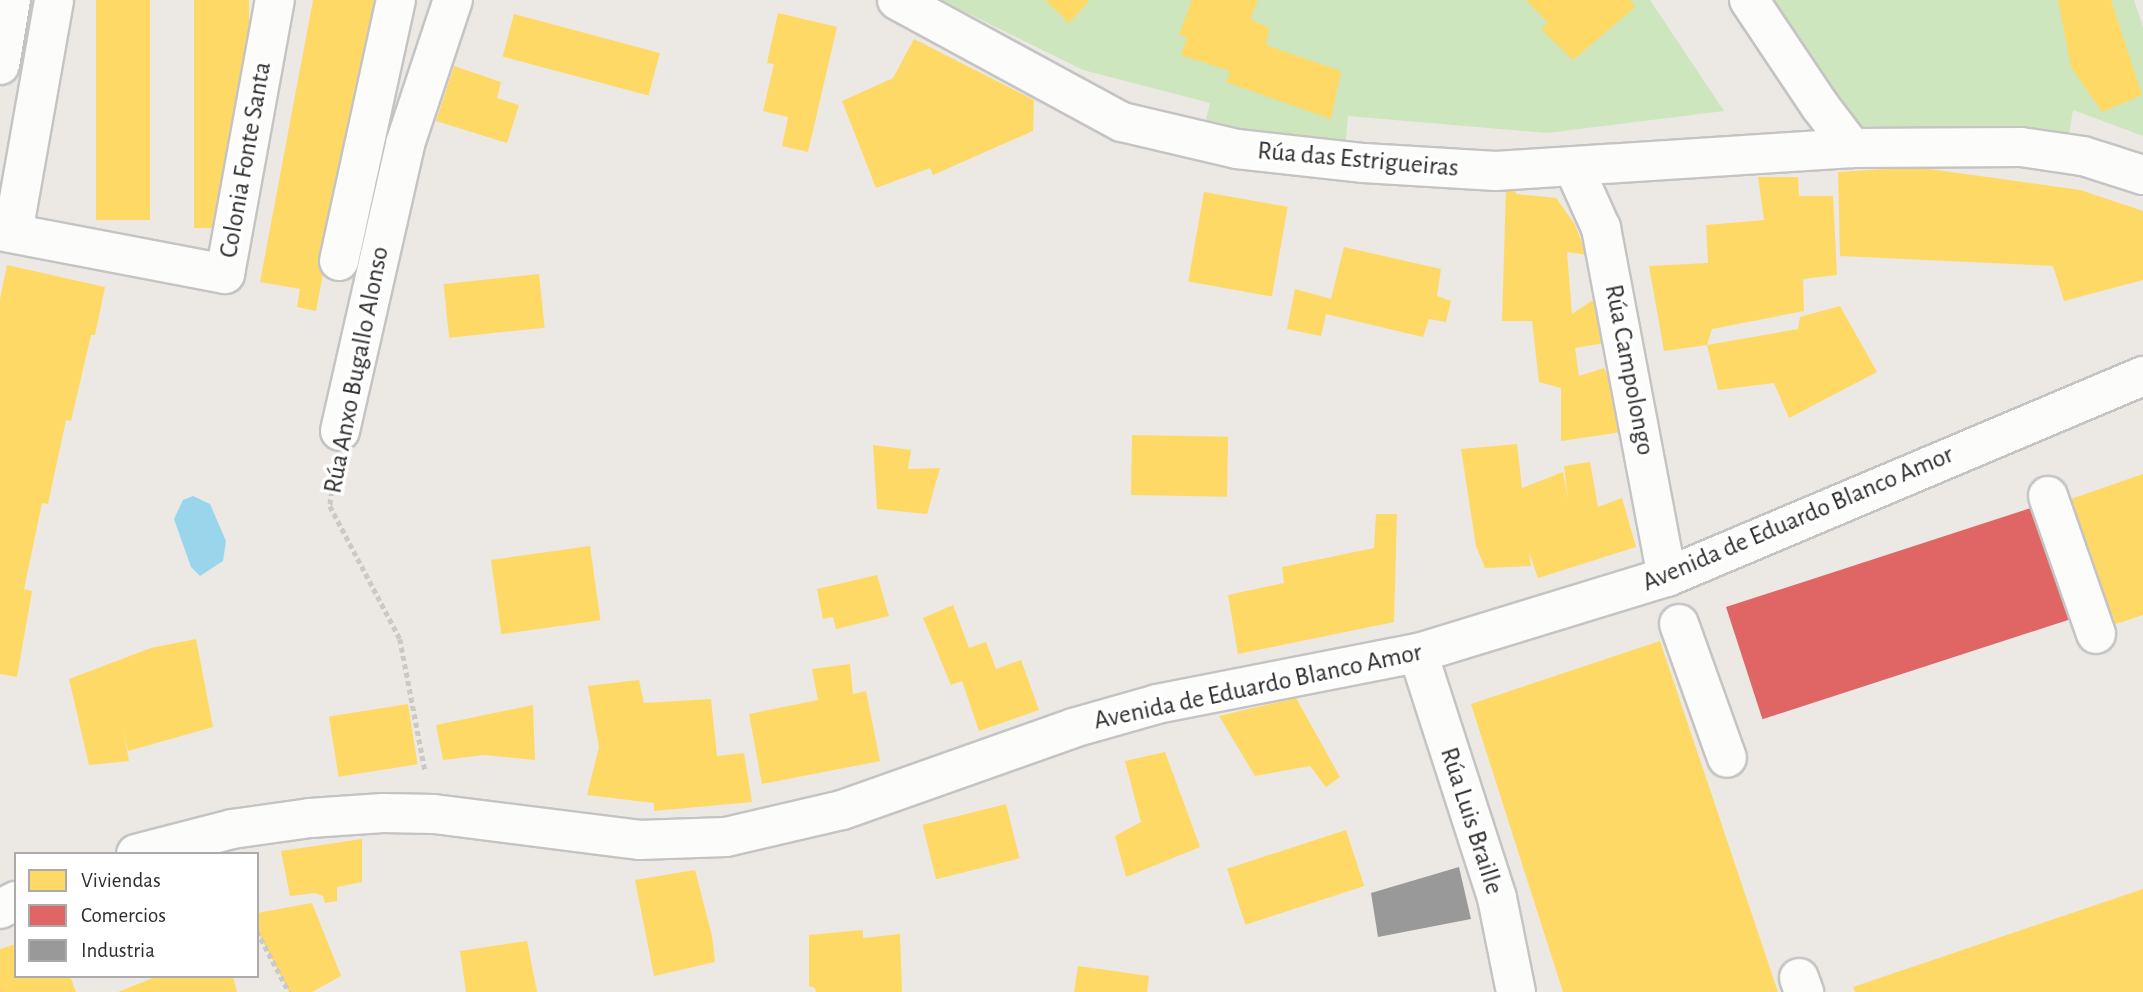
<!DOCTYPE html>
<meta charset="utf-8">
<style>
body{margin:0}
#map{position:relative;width:2143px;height:992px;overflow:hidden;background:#ece8e4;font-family:"Alegreya Sans",sans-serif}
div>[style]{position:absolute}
.green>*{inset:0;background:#cee6be}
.water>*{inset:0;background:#99d6ec}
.homes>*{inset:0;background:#ffd966;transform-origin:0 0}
.shops>*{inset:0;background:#e06666;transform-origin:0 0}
.industry>*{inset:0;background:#999}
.path>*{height:4.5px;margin-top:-2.25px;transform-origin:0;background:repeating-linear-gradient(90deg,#c9c9c8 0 5px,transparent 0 8.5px)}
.roads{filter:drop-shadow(2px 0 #c5c4c5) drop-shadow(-2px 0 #c5c4c5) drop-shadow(0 2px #c5c4c5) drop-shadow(0 -2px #c5c4c5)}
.minor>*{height:38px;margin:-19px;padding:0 19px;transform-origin:19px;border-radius:19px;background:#fcfcfb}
span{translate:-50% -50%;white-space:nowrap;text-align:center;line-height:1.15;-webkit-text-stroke:7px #fff;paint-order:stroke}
.street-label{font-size:26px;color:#2e2e2e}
.legend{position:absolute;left:14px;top:852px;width:245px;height:126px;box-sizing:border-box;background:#fff;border:2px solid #ababab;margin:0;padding:9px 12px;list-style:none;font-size:21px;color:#2e2e2e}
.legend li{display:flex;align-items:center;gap:14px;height:35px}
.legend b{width:35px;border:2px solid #ababab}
</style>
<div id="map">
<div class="green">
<i style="clip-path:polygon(941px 0,1650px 0,1724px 111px,1547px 133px,1348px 116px,1344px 161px,1201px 140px,1210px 103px,1083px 70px)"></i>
<i style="clip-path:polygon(1749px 0,2134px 0,2143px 27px,2143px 136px,2073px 110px,2069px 134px,1852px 127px)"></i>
</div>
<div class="water">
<i style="clip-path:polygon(193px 496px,210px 504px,226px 541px,223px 561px,200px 576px,191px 567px,174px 519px,183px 500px)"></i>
</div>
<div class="homes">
<i style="left:96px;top:0;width:54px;height:220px"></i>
<i style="left:194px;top:0;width:55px;height:228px"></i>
<i style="clip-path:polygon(313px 0,374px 0,316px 311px,297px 307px,300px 289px,260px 282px)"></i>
<i style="clip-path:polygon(1045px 0,1090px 0,1069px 23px)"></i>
<i style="clip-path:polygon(1192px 0,1258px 0,1250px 19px,1269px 28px,1266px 45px,1341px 71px,1331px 119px,1226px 82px,1230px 71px,1181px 55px,1187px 37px,1179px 34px)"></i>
<i style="clip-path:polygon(1526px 0,1630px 0,1635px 7px,1573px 60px,1541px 29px,1548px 23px)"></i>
<i style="clip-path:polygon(2058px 0,2111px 0,2142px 95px,2102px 112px,2071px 67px)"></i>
<i style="clip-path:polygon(778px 13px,837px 27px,808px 152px,782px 146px,788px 117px,763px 111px,774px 64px,767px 63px)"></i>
<i style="left:514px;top:14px;width:151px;height:44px;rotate:15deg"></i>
<i style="clip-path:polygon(914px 39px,1034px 100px,1033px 131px,933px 175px,930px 168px,876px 188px,842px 101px,893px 78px)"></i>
<i style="clip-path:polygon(454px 66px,501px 82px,497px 98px,519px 105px,507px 143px,436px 121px)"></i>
<i style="clip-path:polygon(1915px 167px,2080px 190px,2143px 211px,2143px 280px,2064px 301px,2053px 266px,1840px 256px,1838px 172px)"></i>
<i style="clip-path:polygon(1758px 177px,1798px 177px,1799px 196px,1833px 196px,1837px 275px,1803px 279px,1804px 311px,1712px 329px,1707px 345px,1664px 351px,1649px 266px,1708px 263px,1706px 225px,1764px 220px)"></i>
<i style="clip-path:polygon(1506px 188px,1515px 188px,1516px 194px,1556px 198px,1574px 223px,1587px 255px,1567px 252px,1572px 314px,1596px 298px,1604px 343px,1575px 348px,1579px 376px,1604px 368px,1624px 414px,1622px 432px,1561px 441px,1561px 388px,1539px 382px,1532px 321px,1502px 321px)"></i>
<i style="left:1204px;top:192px;width:85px;height:91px;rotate:10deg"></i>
<i style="clip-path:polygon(1344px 247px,1441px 269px,1437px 296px,1451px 301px,1446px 322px,1429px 319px,1423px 337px,1326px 314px,1321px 336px,1287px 329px,1295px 289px,1331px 299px)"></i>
<i style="clip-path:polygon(7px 265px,105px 287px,95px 335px,91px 335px,71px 421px,66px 420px,48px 504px,42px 503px,24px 589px,32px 591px,17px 677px,0 674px,0 299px)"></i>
<i style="left:539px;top:274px;width:54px;height:96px;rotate:84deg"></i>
<i style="clip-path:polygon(1840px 306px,1877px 372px,1789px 418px,1774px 383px,1718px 390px,1707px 345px,1798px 329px,1800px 317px)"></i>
<i style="left:1132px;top:435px;width:96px;height:60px;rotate:1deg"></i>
<i style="clip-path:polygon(1517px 444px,1522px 488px,1563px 472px,1568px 500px,1564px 466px,1590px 462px,1598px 507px,1622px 498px,1636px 547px,1538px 578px,1529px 552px,1531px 566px,1485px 568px,1476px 546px,1461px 449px)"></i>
<i style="clip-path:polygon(873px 445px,911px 450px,908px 469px,940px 468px,927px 514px,877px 509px)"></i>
<i style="clip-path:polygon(2143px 474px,2143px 615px,2110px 626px,2068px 500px)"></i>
<i style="clip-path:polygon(1376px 514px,1397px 514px,1394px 622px,1238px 654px,1228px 595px,1284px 583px,1282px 567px,1374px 548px)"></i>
<i style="left:590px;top:546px;width:75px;height:100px;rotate:82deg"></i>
<i style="clip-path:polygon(877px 575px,889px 616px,836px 629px,833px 617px,823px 619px,817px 589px)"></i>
<i style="clip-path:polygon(953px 605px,969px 648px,986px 642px,996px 669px,1021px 660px,1039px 710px,979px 731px,962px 681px,951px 685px,923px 618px)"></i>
<i style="clip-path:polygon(196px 639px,213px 727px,128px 751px,123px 729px,129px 761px,89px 765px,69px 679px,151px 648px)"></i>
<i style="clip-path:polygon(1660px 641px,1778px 992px,1563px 992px,1471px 704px)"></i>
<i style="clip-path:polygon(850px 664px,853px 694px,866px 691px,880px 761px,762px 784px,749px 714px,818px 700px,812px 669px)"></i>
<i style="clip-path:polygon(639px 680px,644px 703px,711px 699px,717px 756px,744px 753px,752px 802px,654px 811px,654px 803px,587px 795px,599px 747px,588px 686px)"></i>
<i style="clip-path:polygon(1296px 698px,1340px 777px,1326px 787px,1310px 766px,1255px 776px,1219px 716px)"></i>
<i style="left:408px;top:704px;width:61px;height:80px;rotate:81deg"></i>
<i style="clip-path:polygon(533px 705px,535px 760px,484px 755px,443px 760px,436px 725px)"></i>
<i style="clip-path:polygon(1165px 752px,1200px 847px,1126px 877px,1115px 836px,1141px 822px,1125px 761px)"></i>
<i style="left:1006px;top:804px;width:56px;height:86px;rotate:76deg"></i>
<i style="left:1346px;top:830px;width:59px;height:125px;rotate:72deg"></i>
<i style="clip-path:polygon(362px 839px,362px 882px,337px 887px,337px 901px,325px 903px,323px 896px,315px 893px,290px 896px,281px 851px)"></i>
<i style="clip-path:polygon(695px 870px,712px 936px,715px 962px,654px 976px,635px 880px)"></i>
<i style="clip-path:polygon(2143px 889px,2143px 992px,1855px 992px,1853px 987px)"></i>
<i style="clip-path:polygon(312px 903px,341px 976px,312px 992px,289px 992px,257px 931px,257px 913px)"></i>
<i style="clip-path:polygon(863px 930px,863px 938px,900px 934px,902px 992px,816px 992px,815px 988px,809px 986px,809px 935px)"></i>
<i style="clip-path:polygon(527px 941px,537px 992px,466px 992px,460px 951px)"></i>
<i style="clip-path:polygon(16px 944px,16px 976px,70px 976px,76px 992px,0 992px,0 949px)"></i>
<i style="clip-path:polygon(1078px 966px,1149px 976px,1147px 992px,1074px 992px)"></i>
<i style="clip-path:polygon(158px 976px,233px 976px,237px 992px,118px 992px)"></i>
</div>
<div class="shops">
<i style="left:2037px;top:506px;width:118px;height:327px;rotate:72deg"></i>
</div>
<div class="industry">
<i style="clip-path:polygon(1459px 867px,1471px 919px,1378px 937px,1371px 893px)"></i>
</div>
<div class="path">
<i style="left:334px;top:474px;width:32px;rotate:97deg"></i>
<i style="left:330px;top:506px;width:150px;rotate:62.2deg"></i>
<i style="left:400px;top:639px;width:133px;rotate:79.2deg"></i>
<i style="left:257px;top:931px;width:69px;rotate:62.3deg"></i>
</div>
<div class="roads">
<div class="minor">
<i style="left:897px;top:0;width:256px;rotate:28.5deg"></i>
<i style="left:1122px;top:122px;width:118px;rotate:13.2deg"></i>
<i style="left:1237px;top:149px;width:128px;rotate:6.3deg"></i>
<i style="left:1364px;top:163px;width:132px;rotate:3.5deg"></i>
<i style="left:1496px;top:171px;width:357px;rotate:-3.7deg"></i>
<i style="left:1852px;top:148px;width:169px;rotate:-0.3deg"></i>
<i style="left:2021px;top:147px;width:63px;rotate:8.3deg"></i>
<i style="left:2083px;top:156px;width:63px;rotate:17.6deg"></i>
<i style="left:1749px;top:0;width:128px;rotate:56.2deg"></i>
<i style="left:1820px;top:106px;width:53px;rotate:52.7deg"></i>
<i style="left:0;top:65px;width:66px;rotate:-80.4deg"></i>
<i style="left:1574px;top:168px;width:66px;rotate:65.8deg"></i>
<i style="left:1601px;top:228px;width:355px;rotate:79.3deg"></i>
<i style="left:0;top:231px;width:229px;rotate:10.8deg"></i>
<i style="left:225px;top:274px;width:279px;rotate:-79.7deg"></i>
<i style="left:13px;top:233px;width:237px;rotate:-80deg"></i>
<i style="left:339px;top:261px;width:267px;rotate:-77.7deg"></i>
<i style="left:340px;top:431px;width:294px;rotate:-77.2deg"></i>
<i style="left:405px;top:144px;width:152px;rotate:-71.6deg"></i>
<i style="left:2048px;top:496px;width:146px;rotate:70.8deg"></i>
<i style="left:1679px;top:624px;width:142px;rotate:70.3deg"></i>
<i style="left:1418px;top:653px;width:257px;rotate:72.1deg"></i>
<i style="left:1497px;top:898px;width:96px;rotate:78.6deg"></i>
<i style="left:136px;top:854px;width:99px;rotate:-14.6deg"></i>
<i style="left:232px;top:829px;width:79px;rotate:-8deg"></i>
<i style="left:310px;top:818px;width:73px;rotate:-3.9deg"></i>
<i style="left:383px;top:813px;width:51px;rotate:1.1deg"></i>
<i style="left:434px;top:814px;width:207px;rotate:7.2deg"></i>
<i style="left:639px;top:840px;width:87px;rotate:-2deg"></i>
<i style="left:726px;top:837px;width:119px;rotate:-13.1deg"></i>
<i style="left:842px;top:810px;width:245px;rotate:-19.5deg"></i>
<i style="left:1073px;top:728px;width:87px;rotate:-15.9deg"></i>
<i style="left:1157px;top:704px;width:266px;rotate:-11.1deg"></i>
<i style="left:1418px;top:653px;width:260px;rotate:-17deg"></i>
<i style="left:1667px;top:577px;width:517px;rotate:-22.89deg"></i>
<i style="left:0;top:909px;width:18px;rotate:-27deg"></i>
<i style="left:1799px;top:978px;width:15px;rotate:70deg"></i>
</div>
</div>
<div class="street-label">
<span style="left:246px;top:160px;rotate:-80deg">Colonia Fonte Santa</span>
<span style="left:1358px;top:160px;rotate:5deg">Rúa das Estrigueiras</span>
<span style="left:357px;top:370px;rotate:-79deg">Rúa Anxo Bugallo Alonso</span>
<span style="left:1629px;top:370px;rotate:79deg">Rúa Campolongo</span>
<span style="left:1798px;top:519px;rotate:-23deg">Avenida de Eduardo Blanco Amor</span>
<span style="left:1258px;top:687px;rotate:-12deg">Avenida de Eduardo Blanco Amor</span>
<span style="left:1471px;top:821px;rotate:72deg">Rúa Luis Braille</span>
</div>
<ul class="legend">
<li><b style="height:19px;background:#ffd966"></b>Viviendas</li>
<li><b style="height:19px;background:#e06666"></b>Comercios</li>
<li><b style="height:19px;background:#999"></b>Industria</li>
</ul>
</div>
